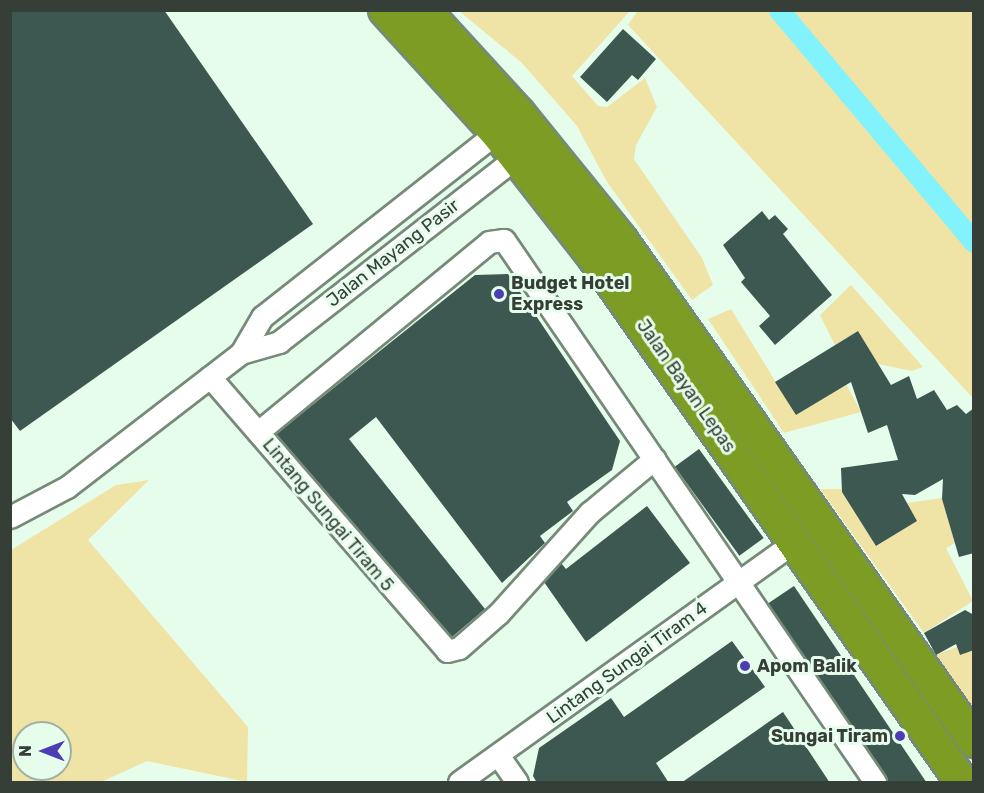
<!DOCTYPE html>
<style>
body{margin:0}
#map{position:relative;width:984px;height:793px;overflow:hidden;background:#e7fdeb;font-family:Rubik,sans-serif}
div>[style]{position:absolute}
.green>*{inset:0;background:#f0e3a6}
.canal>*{height:21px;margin:-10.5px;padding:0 10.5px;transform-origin:10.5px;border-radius:10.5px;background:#82f3fd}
.building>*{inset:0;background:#3d5851;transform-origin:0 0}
.roads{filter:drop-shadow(2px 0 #768a79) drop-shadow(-2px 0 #768a79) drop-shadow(0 2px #768a79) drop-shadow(0 -2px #768a79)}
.minor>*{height:21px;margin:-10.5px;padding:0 10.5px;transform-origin:10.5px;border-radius:10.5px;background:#fff}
.highway>*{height:32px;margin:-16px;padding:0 16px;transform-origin:16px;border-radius:16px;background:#7d9c23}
.dots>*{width:16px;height:16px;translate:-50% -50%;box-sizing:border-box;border:3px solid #e7fdeb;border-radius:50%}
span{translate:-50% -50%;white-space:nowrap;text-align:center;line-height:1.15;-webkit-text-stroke:6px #e7fdeb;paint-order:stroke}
.street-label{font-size:18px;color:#353e37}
.poi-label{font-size:18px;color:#353e37;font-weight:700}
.left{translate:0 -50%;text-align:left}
.right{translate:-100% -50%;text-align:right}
.frame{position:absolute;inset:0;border:12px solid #353e37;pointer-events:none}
.north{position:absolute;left:12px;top:721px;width:60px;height:60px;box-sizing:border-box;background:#e7fdeb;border:2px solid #a0b1a3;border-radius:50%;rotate:270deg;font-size:16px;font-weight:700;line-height:24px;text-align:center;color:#353e37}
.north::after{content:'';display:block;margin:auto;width:21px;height:27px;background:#4d3db5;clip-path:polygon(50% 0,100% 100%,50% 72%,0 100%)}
</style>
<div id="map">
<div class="green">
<i style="clip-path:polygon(638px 10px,973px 11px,973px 398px,628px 25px)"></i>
<i style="clip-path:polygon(459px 11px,630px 11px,572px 76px,598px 106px,607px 107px,645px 78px,657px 107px,636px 145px,634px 159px,702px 258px,713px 285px,692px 300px,607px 182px,577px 126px,522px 63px)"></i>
<i style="clip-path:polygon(851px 285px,923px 367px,912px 371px,878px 364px,858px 331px,835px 345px,820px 315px)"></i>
<i style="clip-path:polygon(731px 309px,796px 415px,846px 384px,861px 412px,784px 433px,708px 319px)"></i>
<i style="clip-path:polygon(evenodd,149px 480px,88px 540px,248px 727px,247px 782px,147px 761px,101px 782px,11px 782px,11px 550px,116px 485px,149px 480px,24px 733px,60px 733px,60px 769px,24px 769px,24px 733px)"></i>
<i style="clip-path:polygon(820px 489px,842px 489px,877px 546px,916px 521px,907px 503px,942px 498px,955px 543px,946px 548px,973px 601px,924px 633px)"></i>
<i style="clip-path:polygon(957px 647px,960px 655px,973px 650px,973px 707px,935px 655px)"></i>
</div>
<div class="canal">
<i style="left:779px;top:10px;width:303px;rotate:50deg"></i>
</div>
<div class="building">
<i style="clip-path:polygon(10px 10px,164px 10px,313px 224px,20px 431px,10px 418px)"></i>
<i style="clip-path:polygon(623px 29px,656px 59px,638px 80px,632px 75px,607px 102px,580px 77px)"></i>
<i style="clip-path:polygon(762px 211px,769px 220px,775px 215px,788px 229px,783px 234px,832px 295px,775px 345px,759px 326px,770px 316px,741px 282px,745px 278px,723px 245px)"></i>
<i style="clip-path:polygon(508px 274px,620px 441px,612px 470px,567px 502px,573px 511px,540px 536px,545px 543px,502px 583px,376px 417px,349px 439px,485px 609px,452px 637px,276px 434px,475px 275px)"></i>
<i style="clip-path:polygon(858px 331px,891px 385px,909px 376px,917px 399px,934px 390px,947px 410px,957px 405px,966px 414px,974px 408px,974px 553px,959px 557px,942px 499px,943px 479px,915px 495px,902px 494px,917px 521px,876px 546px,842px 492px,841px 468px,898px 460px,887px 425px,868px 433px,851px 382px,796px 415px,775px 382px)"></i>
<i style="left:699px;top:449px;width:110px;height:30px;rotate:54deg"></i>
<i style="clip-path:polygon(647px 506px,690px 563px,586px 642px,544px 582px,561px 563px,566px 569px)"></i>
<i style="left:794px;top:586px;width:238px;height:31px;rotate:56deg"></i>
<i style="clip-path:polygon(965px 610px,974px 615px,974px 650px,960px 655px,956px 644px,936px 655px,924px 633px)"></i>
<i style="clip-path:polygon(732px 641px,765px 687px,656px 763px,669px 783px,537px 783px,533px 776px,539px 748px,611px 698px,624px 717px)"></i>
<i style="clip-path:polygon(783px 712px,830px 783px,681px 783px)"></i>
</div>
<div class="roads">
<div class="minor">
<i style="left:241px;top:353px;width:40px;rotate:-16deg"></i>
<i style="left:279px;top:342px;width:314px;rotate:-37.9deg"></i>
<i style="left:210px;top:377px;width:362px;rotate:49.1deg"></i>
<i style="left:447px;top:651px;width:12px;rotate:-14deg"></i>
<i style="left:459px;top:648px;width:53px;rotate:-41.2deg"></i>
<i style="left:499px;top:613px;width:135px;rotate:-48deg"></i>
<i style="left:589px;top:513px;width:85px;rotate:-39.7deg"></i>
<i style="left:258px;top:432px;width:299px;rotate:-39.4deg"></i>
<i style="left:489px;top:242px;width:15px;rotate:-8deg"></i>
<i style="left:504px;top:240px;width:657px;rotate:55.61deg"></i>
<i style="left:10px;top:517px;width:64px;rotate:-27.8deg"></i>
<i style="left:67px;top:487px;width:220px;rotate:-37.6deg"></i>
<i style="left:241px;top:353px;width:42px;rotate:-59.7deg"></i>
<i style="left:262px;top:317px;width:309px;rotate:-38.2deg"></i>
<i style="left:498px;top:755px;width:33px;rotate:55deg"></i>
<i style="left:459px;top:782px;width:412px;rotate:-35.6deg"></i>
</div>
<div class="highway">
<i style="left:385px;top:10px;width:166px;rotate:47.7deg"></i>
<i style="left:497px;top:133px;width:157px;rotate:52deg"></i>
<i style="left:594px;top:257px;width:641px;rotate:54.97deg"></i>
<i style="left:424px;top:10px;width:141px;rotate:47.6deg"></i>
<i style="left:519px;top:114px;width:162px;rotate:51deg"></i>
<i style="left:621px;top:240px;width:613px;rotate:54.83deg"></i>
</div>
</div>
<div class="dots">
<i style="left:499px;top:294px;background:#4d3db5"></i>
<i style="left:745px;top:666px;background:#4d3db5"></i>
<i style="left:900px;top:736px;background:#4d3db5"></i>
</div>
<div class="street-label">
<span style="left:393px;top:253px;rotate:-38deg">Jalan Mayang Pasir</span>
<span style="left:686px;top:386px;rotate:55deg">Jalan Bayan Lepas</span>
<span style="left:328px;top:515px;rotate:50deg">Lintang Sungai Tiram 5</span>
<span style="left:627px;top:663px;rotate:-36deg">Lintang Sungai Tiram 4</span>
</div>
<div class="poi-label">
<span class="left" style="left:511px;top:294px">Budget Hotel<br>Express</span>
<span class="left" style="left:757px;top:666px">Apom Balik</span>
<span class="right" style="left:888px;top:736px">Sungai Tiram</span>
</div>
<div class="frame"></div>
<div class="north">N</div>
</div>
